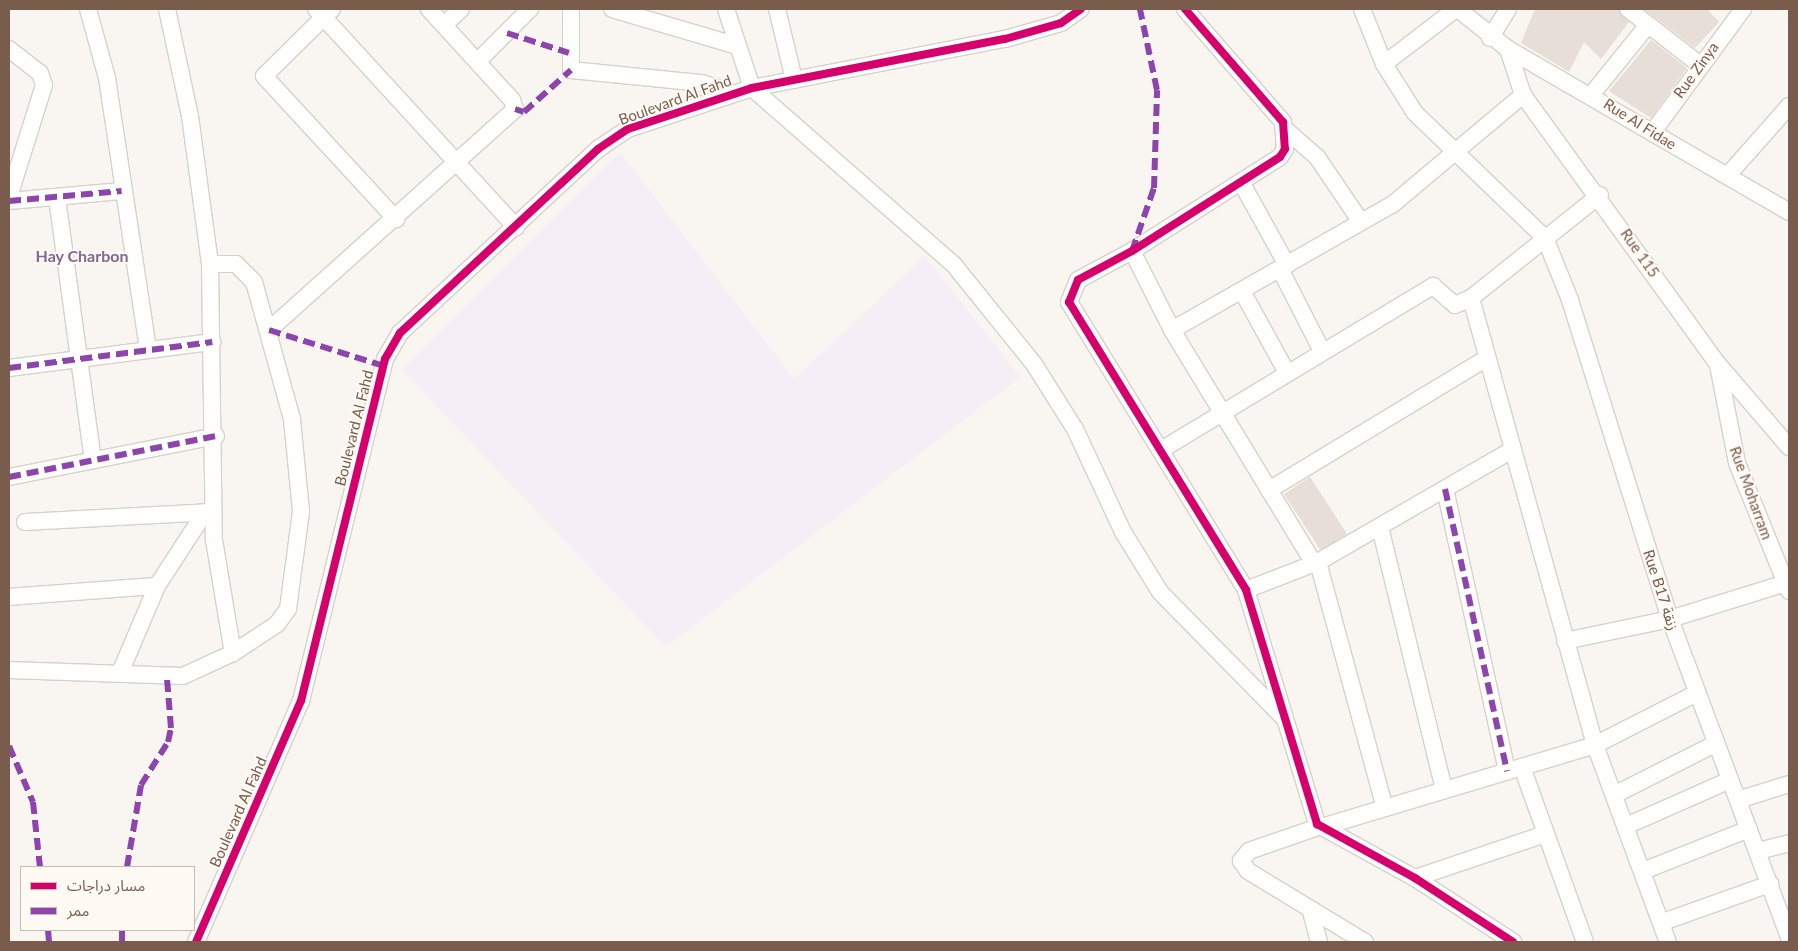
<!DOCTYPE html>
<meta charset="utf-8">
<style>
body{margin:0}
#map{position:relative;width:1798px;height:951px;overflow:hidden;background:#f9f5f0;font-family:Lato,"Noto Sans Arabic",sans-serif}
div>[style]{position:absolute}
.education>*{inset:0;background:#f6eef6}
.building>*{inset:0;background:#e6ded7;transform-origin:0 0}
.roads{filter:drop-shadow(1px 0 #d7d1cb) drop-shadow(-1px 0 #d7d1cb) drop-shadow(0 1px #d7d1cb) drop-shadow(0 -1px #d7d1cb)}
.minor>*{height:16px;margin:-8px;padding:0 8px;transform-origin:8px;border-radius:8px;background:#fefefd}
.quiet>*{height:6px;margin-top:-3px;transform-origin:0;background:repeating-linear-gradient(90deg,#8e44ad 0 12px,transparent 0 18px)}
.cycleway>*{height:8px;margin:-4px;padding:0 4px;transform-origin:4px;border-radius:4px;background:#d6006c}
span{translate:-50% -50%;white-space:nowrap;text-align:center;line-height:1.15;-webkit-text-stroke:4px #fffaf3;paint-order:stroke}
.street-label{font-size:15px;color:#7a5c4d}
.neighbourhood-label{font-size:16px;color:#846695;font-weight:700}
.frame{position:absolute;inset:0;border:10px solid #7a5c4d;pointer-events:none}
.legend{position:absolute;left:20px;top:866px;width:175px;height:65px;box-sizing:border-box;background:#fffaf3;border:1px solid #cabbb1;margin:0;padding:6px 9px;list-style:none;font-size:15px;color:#7a5c4d}
.legend li{display:flex;align-items:center;gap:10px;height:25px}
.legend b{width:25px;border:1px solid #cabbb1}
</style>
<div id="map">
<div class="education">
<i style="clip-path:polygon(620px 152px,794px 379px,925px 256px,1020px 377px,666px 647px,402px 370px)"></i>
</div>
<div class="building">
<i style="clip-path:polygon(1535px 9px,1618px 9px,1629px 22px,1601px 59px,1584px 42px,1569px 72px,1521px 43px)"></i>
<i style="clip-path:polygon(1644px 9px,1707px 9px,1719px 22px,1695px 48px)"></i>
<i style="clip-path:polygon(1651px 40px,1687px 68px,1651px 118px,1609px 91px)"></i>
<i style="left:1310px;top:477px;width:68px;height:31px;rotate:57deg"></i>
</div>
<div class="roads">
<div class="minor">
<i style="left:88px;top:9px;width:72px;rotate:74.6deg"></i>
<i style="left:107px;top:78px;width:274px;rotate:81.4deg"></i>
<i style="left:167px;top:9px;width:109px;rotate:77.9deg"></i>
<i style="left:190px;top:116px;width:149px;rotate:82.3deg"></i>
<i style="left:210px;top:264px;width:276px;rotate:89.2deg"></i>
<i style="left:214px;top:540px;width:115px;rotate:80.5deg"></i>
<i style="left:316px;top:9px;width:296px;rotate:47.5deg"></i>
<i style="left:332px;top:9px;width:95px;rotate:135.4deg"></i>
<i style="left:264px;top:76px;width:195px;rotate:47.3deg"></i>
<i style="left:571px;top:9px;width:61px;rotate:90deg"></i>
<i style="left:571px;top:70px;width:132px;rotate:5.7deg"></i>
<i style="left:702px;top:83px;width:32px;rotate:18deg"></i>
<i style="left:612px;top:9px;width:131px;rotate:16.4deg"></i>
<i style="left:726px;top:9px;width:83px;rotate:71.8deg"></i>
<i style="left:777px;top:9px;width:73px;rotate:76.5deg"></i>
<i style="left:1185px;top:9px;width:150px;rotate:49.1deg"></i>
<i style="left:1283px;top:122px;width:27px;rotate:86deg"></i>
<i style="left:1285px;top:149px;width:9px;rotate:122deg"></i>
<i style="left:1280px;top:157px;width:175px;rotate:147.6deg"></i>
<i style="left:1132px;top:251px;width:61px;rotate:151.8deg"></i>
<i style="left:1078px;top:280px;width:24px;rotate:112deg"></i>
<i style="left:1069px;top:302px;width:338px;rotate:58.4deg"></i>
<i style="left:1246px;top:590px;width:245px;rotate:73.1deg"></i>
<i style="left:1317px;top:824px;width:112px;rotate:28.9deg"></i>
<i style="left:1415px;top:878px;width:117px;rotate:33.1deg"></i>
<i style="left:1362px;top:9px;width:59px;rotate:68.2deg"></i>
<i style="left:1384px;top:64px;width:58px;rotate:57.7deg"></i>
<i style="left:1415px;top:113px;width:180px;rotate:43.9deg"></i>
<i style="left:1545px;top:238px;width:67px;rotate:68deg"></i>
<i style="left:1570px;top:300px;width:334px;rotate:72.6deg"></i>
<i style="left:1670px;top:619px;width:340px;rotate:69.5deg"></i>
<i style="left:1458px;top:9px;width:64px;rotate:38.7deg"></i>
<i style="left:1508px;top:49px;width:325px;rotate:30.1deg"></i>
<i style="left:1628px;top:9px;width:90px;rotate:37.8deg"></i>
<i style="left:444px;top:25px;width:23px;rotate:-43deg"></i>
<i style="left:1490px;top:38px;width:34px;rotate:-58deg"></i>
<i style="left:9px;top:49px;width:39px;rotate:38deg"></i>
<i style="left:40px;top:73px;width:13px;rotate:72deg"></i>
<i style="left:44px;top:85px;width:117px;rotate:107.4deg"></i>
<i style="left:1508px;top:49px;width:48px;rotate:71.9deg"></i>
<i style="left:1523px;top:95px;width:331px;rotate:54.1deg"></i>
<i style="left:1717px;top:363px;width:111px;rotate:49.4deg"></i>
<i style="left:478px;top:61px;width:74px;rotate:-45deg"></i>
<i style="left:1384px;top:64px;width:91px;rotate:-37.4deg"></i>
<i style="left:752px;top:88px;width:269px;rotate:41.2deg"></i>
<i style="left:954px;top:265px;width:127px;rotate:51.1deg"></i>
<i style="left:1034px;top:364px;width:77px;rotate:57.8deg"></i>
<i style="left:1075px;top:429px;width:114px;rotate:65deg"></i>
<i style="left:1123px;top:532px;width:70px;rotate:58.3deg"></i>
<i style="left:1160px;top:592px;width:177px;rotate:45.5deg"></i>
<i style="left:1592px;top:94px;width:87px;rotate:-51deg"></i>
<i style="left:1286px;top:130px;width:41px;rotate:41.1deg"></i>
<i style="left:1317px;top:157px;width:78px;rotate:55.9deg"></i>
<i style="left:1652px;top:133px;width:154px;rotate:-53.7deg"></i>
<i style="left:1728px;top:175px;width:92px;rotate:-48.5deg"></i>
<i style="left:1241px;top:182px;width:95px;rotate:61deg"></i>
<i style="left:57px;top:198px;width:264px;rotate:82.2deg"></i>
<i style="left:9px;top:201px;width:113px;rotate:-5.1deg"></i>
<i style="left:1132px;top:251px;width:89px;rotate:63.1deg"></i>
<i style="left:1172px;top:330px;width:274px;rotate:58.7deg"></i>
<i style="left:1280px;top:269px;width:92px;rotate:62.9deg"></i>
<i style="left:1242px;top:291px;width:94px;rotate:61.2deg"></i>
<i style="left:1471px;top:298px;width:464px;rotate:74.5deg"></i>
<i style="left:1595px;top:745px;width:210px;rotate:69.7deg"></i>
<i style="left:269px;top:330px;width:331px;rotate:-41.9deg"></i>
<i style="left:515px;top:109px;width:9px;rotate:-108deg"></i>
<i style="left:512px;top:100px;width:123px;rotate:-132.4deg"></i>
<i style="left:1172px;top:330px;width:254px;rotate:-29.7deg"></i>
<i style="left:1393px;top:204px;width:170px;rotate:-40deg"></i>
<i style="left:1718px;top:365px;width:100px;rotate:79deg"></i>
<i style="left:1737px;top:463px;width:138px;rotate:67.9deg"></i>
<i style="left:9px;top:368px;width:205px;rotate:-7.3deg"></i>
<i style="left:1161px;top:450px;width:318px;rotate:-31.1deg"></i>
<i style="left:1433px;top:286px;width:29px;rotate:41deg"></i>
<i style="left:1455px;top:305px;width:17px;rotate:-24deg"></i>
<i style="left:1471px;top:298px;width:165px;rotate:-38.6deg"></i>
<i style="left:9px;top:477px;width:211px;rotate:-11.2deg"></i>
<i style="left:1445px;top:489px;width:289px;rotate:77.6deg"></i>
<i style="left:1269px;top:490px;width:255px;rotate:-31.2deg"></i>
<i style="left:25px;top:522px;width:187px;rotate:-3.1deg"></i>
<i style="left:1380px;top:527px;width:271px;rotate:76.3deg"></i>
<i style="left:1318px;top:562px;width:255px;rotate:74.8deg"></i>
<i style="left:1246px;top:590px;width:77px;rotate:-21.3deg"></i>
<i style="left:1318px;top:562px;width:224px;rotate:-30deg"></i>
<i style="left:9px;top:597px;width:148px;rotate:-4.3deg"></i>
<i style="left:1565px;top:641px;width:107px;rotate:-11.8deg"></i>
<i style="left:1670px;top:619px;width:121px;rotate:-17.2deg"></i>
<i style="left:9px;top:670px;width:174px;rotate:2deg"></i>
<i style="left:183px;top:676px;width:55px;rotate:-24.7deg"></i>
<i style="left:233px;top:653px;width:53px;rotate:-33.4deg"></i>
<i style="left:277px;top:624px;width:19px;rotate:-54deg"></i>
<i style="left:288px;top:609px;width:99px;rotate:-82.4deg"></i>
<i style="left:301px;top:511px;width:92px;rotate:-95.6deg"></i>
<i style="left:292px;top:419px;width:142px;rotate:-105.5deg"></i>
<i style="left:254px;top:282px;width:25px;rotate:-135deg"></i>
<i style="left:236px;top:264px;width:26px;rotate:180deg"></i>
<i style="left:120px;top:673px;width:95px;rotate:-67deg"></i>
<i style="left:157px;top:586px;width:88px;rotate:-57deg"></i>
<i style="left:1522px;top:767px;width:186px;rotate:70.2deg"></i>
<i style="left:1616px;top:794px;width:111px;rotate:-26.8deg"></i>
<i style="left:1738px;top:800px;width:53px;rotate:-17.4deg"></i>
<i style="left:1321px;top:826px;width:76px;rotate:160.9deg"></i>
<i style="left:1249px;top:851px;width:13px;rotate:129deg"></i>
<i style="left:1241px;top:861px;width:12px;rotate:55deg"></i>
<i style="left:1248px;top:871px;width:137px;rotate:31.3deg"></i>
<i style="left:1325px;top:826px;width:282px;rotate:-16.7deg"></i>
<i style="left:1595px;top:745px;width:114px;rotate:-27deg"></i>
<i style="left:1626px;top:826px;width:114px;rotate:-23.9deg"></i>
<i style="left:1758px;top:851px;width:32px;rotate:-14deg"></i>
<i style="left:1643px;top:871px;width:114px;rotate:-21.6deg"></i>
<i style="left:1415px;top:878px;width:137px;rotate:-18.7deg"></i>
<i style="left:1311px;top:912px;width:31px;rotate:75deg"></i>
<i style="left:1663px;top:922px;width:114px;rotate:-19.6deg"></i>
<i style="left:196px;top:942px;width:263px;rotate:-66.5deg"></i>
<i style="left:301px;top:701px;width:352px;rotate:-76.2deg"></i>
<i style="left:385px;top:359px;width:30px;rotate:-60deg"></i>
<i style="left:400px;top:333px;width:270px;rotate:-42.9deg"></i>
<i style="left:598px;top:149px;width:36px;rotate:-34deg"></i>
<i style="left:628px;top:129px;width:131px;rotate:-18.3deg"></i>
<i style="left:752px;top:88px;width:258px;rotate:-11deg"></i>
<i style="left:1005px;top:39px;width:58px;rotate:-15.9deg"></i>
<i style="left:1061px;top:23px;width:24px;rotate:-35deg"></i>
</div>
</div>
<div class="quiet">
<i style="left:507px;top:33px;width:65px;rotate:17.9deg"></i>
<i style="left:515px;top:109px;width:9px;rotate:18deg"></i>
<i style="left:524px;top:112px;width:63px;rotate:-41.8deg"></i>
<i style="left:9px;top:201px;width:113px;rotate:-5.1deg"></i>
<i style="left:1132px;top:251px;width:67px;rotate:-70.8deg"></i>
<i style="left:1154px;top:188px;width:98px;rotate:-88.2deg"></i>
<i style="left:1157px;top:90px;width:83px;rotate:-101.9deg"></i>
<i style="left:269px;top:330px;width:121px;rotate:17.4deg"></i>
<i style="left:9px;top:368px;width:205px;rotate:-7.3deg"></i>
<i style="left:9px;top:477px;width:211px;rotate:-11.2deg"></i>
<i style="left:1445px;top:489px;width:289px;rotate:77.6deg"></i>
<i style="left:9px;top:746px;width:61px;rotate:66.8deg"></i>
<i style="left:33px;top:802px;width:65px;rotate:83.9deg"></i>
<i style="left:127px;top:867px;width:83px;rotate:-80.3deg"></i>
<i style="left:141px;top:785px;width:51px;rotate:-57.9deg"></i>
<i style="left:168px;top:742px;width:14px;rotate:-78deg"></i>
<i style="left:171px;top:728px;width:50px;rotate:-94.6deg"></i>
<i style="left:48px;top:930px;width:12px;rotate:85deg"></i>
<i style="left:122px;top:942px;width:12px;rotate:-90deg"></i>
</div>
<div class="cycleway">
<i style="left:1185px;top:9px;width:150px;rotate:49.1deg"></i>
<i style="left:1283px;top:122px;width:27px;rotate:86deg"></i>
<i style="left:1285px;top:149px;width:9px;rotate:122deg"></i>
<i style="left:1280px;top:157px;width:175px;rotate:147.6deg"></i>
<i style="left:1132px;top:251px;width:61px;rotate:151.8deg"></i>
<i style="left:1078px;top:280px;width:24px;rotate:112deg"></i>
<i style="left:1069px;top:302px;width:338px;rotate:58.4deg"></i>
<i style="left:1246px;top:590px;width:245px;rotate:73.1deg"></i>
<i style="left:1317px;top:824px;width:112px;rotate:28.9deg"></i>
<i style="left:1415px;top:878px;width:117px;rotate:33.1deg"></i>
<i style="left:196px;top:942px;width:263px;rotate:-66.5deg"></i>
<i style="left:301px;top:701px;width:352px;rotate:-76.2deg"></i>
<i style="left:385px;top:359px;width:30px;rotate:-60deg"></i>
<i style="left:400px;top:333px;width:270px;rotate:-42.9deg"></i>
<i style="left:598px;top:149px;width:36px;rotate:-34deg"></i>
<i style="left:628px;top:129px;width:131px;rotate:-18.3deg"></i>
<i style="left:752px;top:88px;width:258px;rotate:-11deg"></i>
<i style="left:1005px;top:39px;width:58px;rotate:-15.9deg"></i>
<i style="left:1061px;top:23px;width:24px;rotate:-35deg"></i>
</div>
<div class="street-label">
<span style="left:1696px;top:70px;rotate:-54deg">Rue Zinya</span>
<span style="left:675px;top:100px;rotate:-20deg">Boulevard Al Fahd</span>
<span style="left:1640px;top:124px;rotate:32deg">Rue Al Fidae</span>
<span style="left:1640px;top:253px;rotate:55deg">Rue 115</span>
<span style="left:354px;top:428px;rotate:-76deg">Boulevard Al Fahd</span>
<span style="left:1751px;top:493px;rotate:70deg">Rue Moharram</span>
<span style="left:1661px;top:590px;rotate:72deg">Rue B17 زنقة</span>
<span style="left:238px;top:812px;rotate:-66deg">Boulevard Al Fahd</span>
</div>
<div class="neighbourhood-label">
<span style="left:82px;top:256px">Hay Charbon</span>
</div>
<div class="frame"></div>
<ul class="legend">
<li><b style="height:6px;background:#d6006c"></b>مسار دراجات</li>
<li><b style="height:6px;background:#8e44ad"></b>ممر</li>
</ul>
</div>
